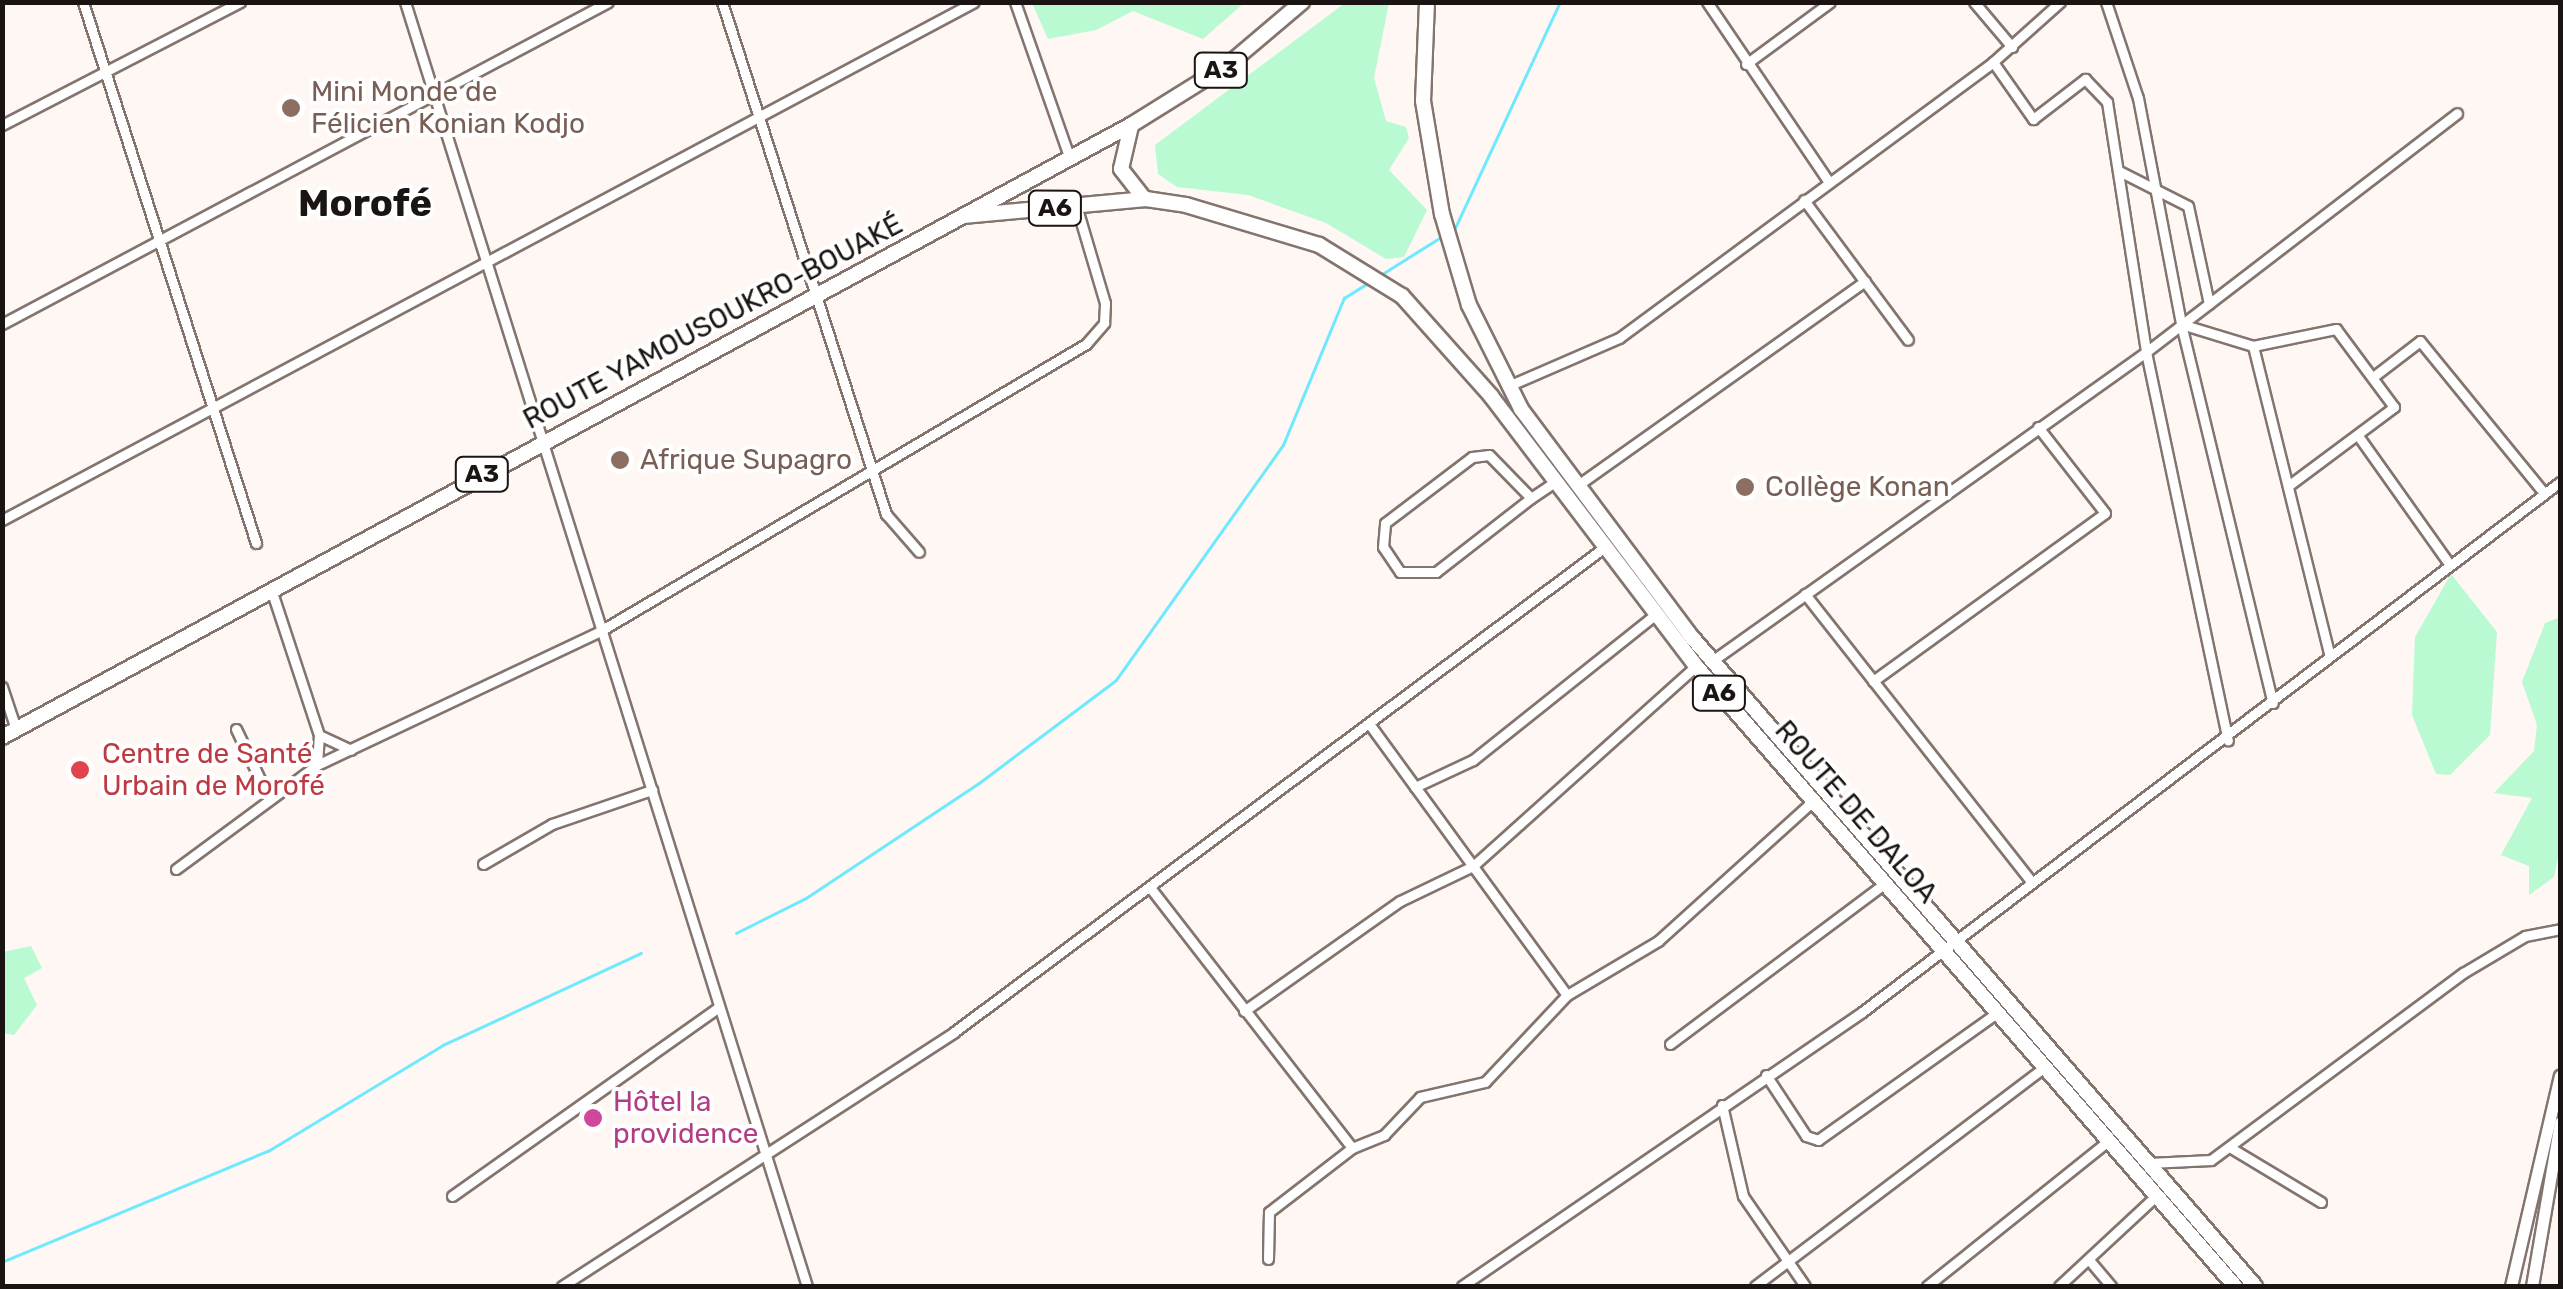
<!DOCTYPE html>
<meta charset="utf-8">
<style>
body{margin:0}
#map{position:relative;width:2563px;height:1289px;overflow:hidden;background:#fef7f4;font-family:Rubik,sans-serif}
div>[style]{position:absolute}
.green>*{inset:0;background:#b9fad3}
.stream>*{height:2.5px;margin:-1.25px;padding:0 1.25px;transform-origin:1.25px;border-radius:1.25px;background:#6ee9fd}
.roads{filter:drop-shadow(2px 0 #83746e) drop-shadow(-2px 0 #83746e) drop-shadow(0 2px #83746e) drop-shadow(0 -2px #83746e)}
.minor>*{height:9px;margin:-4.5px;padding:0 4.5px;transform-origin:4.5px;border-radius:4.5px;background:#fff}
.major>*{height:11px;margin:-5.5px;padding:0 5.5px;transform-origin:5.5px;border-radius:5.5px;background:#fff}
.highway>*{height:14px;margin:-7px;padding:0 7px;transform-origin:7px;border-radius:7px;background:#fff}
.dots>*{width:28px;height:28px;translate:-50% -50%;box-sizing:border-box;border:5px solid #fff;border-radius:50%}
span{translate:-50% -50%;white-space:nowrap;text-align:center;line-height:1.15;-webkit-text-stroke:8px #fff;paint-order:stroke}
.shield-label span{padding:2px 8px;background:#fff;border:2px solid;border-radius:8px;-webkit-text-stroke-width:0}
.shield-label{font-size:25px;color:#1a1512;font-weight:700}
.education-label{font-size:28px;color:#785e54}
.left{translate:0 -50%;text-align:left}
.street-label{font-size:28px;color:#1a1512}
.health-label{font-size:28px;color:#be3a42}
.hotel-label{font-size:28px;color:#b23c85}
.district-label{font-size:38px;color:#1a1512;font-weight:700}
.frame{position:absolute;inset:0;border:5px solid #1a1512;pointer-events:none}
</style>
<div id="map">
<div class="green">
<i style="clip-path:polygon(1032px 3px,1244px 3px,1203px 39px,1133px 11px,1096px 30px,1048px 39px)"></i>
<i style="clip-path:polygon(1345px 3px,1389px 3px,1374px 78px,1386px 121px,1406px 127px,1409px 138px,1389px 170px,1427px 210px,1404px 257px,1386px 259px,1326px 223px,1248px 195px,1177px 187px,1158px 174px,1155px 145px)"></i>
<i style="clip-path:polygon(2451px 574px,2497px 632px,2490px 735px,2450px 775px,2436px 774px,2412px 715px,2415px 637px)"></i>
<i style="clip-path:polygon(2560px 617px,2560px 847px,2554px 877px,2529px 895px,2529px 866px,2501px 855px,2532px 798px,2494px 793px,2534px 751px,2537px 725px,2522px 682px,2545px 623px)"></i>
<i style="clip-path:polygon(31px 946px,42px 968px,24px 978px,37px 1005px,14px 1035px,3px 1033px,3px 952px)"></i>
</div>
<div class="stream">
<i style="left:1455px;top:228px;width:249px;rotate:-65.1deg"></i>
<i style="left:1379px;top:276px;width:77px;rotate:-32.2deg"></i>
<i style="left:736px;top:933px;width:78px;rotate:-26.6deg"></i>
<i style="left:806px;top:898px;width:208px;rotate:-33.6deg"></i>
<i style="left:979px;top:783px;width:171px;rotate:-36.9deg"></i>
<i style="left:1116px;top:680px;width:288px;rotate:-54.6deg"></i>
<i style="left:1283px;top:445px;width:159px;rotate:-67.5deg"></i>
<i style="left:1344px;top:298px;width:28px;rotate:-32deg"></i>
<i style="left:2px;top:1262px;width:288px;rotate:-22.7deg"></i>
<i style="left:268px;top:1151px;width:205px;rotate:-31.2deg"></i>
<i style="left:443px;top:1045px;width:218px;rotate:-24.9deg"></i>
</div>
<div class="roads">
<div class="minor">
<i style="left:83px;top:2px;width:568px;rotate:72.27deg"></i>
<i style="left:405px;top:2px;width:1345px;rotate:72.62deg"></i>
<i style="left:722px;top:2px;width:538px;rotate:72.24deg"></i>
<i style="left:886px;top:514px;width:50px;rotate:49deg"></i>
<i style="left:1015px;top:2px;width:166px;rotate:70.7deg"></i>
<i style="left:1707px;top:2px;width:216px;rotate:55.9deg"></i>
<i style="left:1974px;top:2px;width:59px;rotate:49.8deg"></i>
<i style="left:2106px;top:2px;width:101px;rotate:71.6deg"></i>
<i style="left:2138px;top:98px;width:230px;rotate:79.2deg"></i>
<i style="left:2181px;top:324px;width:390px;rotate:76.4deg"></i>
<i style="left:1993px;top:62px;width:70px;rotate:54.9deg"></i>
<i style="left:2033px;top:119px;width:66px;rotate:-37.6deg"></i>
<i style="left:2085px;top:79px;width:32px;rotate:46deg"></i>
<i style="left:2107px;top:102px;width:253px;rotate:81.1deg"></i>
<i style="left:2146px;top:352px;width:397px;rotate:78.1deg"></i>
<i style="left:1746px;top:64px;width:104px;rotate:-36.4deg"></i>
<i style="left:2px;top:125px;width:268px;rotate:-27.3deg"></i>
<i style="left:2119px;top:171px;width:77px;rotate:26.9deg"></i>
<i style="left:2188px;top:206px;width:100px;rotate:77.9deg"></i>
<i style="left:1804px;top:200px;width:174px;rotate:53.4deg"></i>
<i style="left:2px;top:324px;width:686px;rotate:-27.98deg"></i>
<i style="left:2181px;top:324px;width:75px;rotate:17deg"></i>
<i style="left:2253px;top:346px;width:85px;rotate:-11.6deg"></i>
<i style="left:2336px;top:329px;width:97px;rotate:53.4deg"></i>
<i style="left:2394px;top:407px;width:132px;rotate:143.3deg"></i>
<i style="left:2253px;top:346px;width:317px;rotate:76.1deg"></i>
<i style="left:2373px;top:377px;width:59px;rotate:-37.5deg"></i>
<i style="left:2420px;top:341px;width:196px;rotate:50.8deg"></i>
<i style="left:1508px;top:386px;width:121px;rotate:-23.4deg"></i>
<i style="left:1619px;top:338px;width:465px;rotate:-36.4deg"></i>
<i style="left:1993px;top:62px;width:90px;rotate:-41.8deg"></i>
<i style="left:2359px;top:437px;width:152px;rotate:54.6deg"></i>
<i style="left:1578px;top:485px;width:352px;rotate:-35.4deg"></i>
<i style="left:1531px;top:498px;width:120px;rotate:142.1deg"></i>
<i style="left:1436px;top:572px;width:36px;rotate:180deg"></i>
<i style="left:1400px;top:572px;width:30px;rotate:-124deg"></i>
<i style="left:1383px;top:547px;width:24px;rotate:-85deg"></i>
<i style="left:1385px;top:523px;width:109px;rotate:-37.2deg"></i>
<i style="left:1472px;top:457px;width:17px;rotate:-7deg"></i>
<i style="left:1489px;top:455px;width:60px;rotate:45.7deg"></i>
<i style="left:1531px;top:498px;width:30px;rotate:-34deg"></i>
<i style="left:2px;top:520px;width:1101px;rotate:-28.05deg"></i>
<i style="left:271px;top:589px;width:154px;rotate:71.8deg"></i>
<i style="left:319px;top:735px;width:30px;rotate:94deg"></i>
<i style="left:1805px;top:594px;width:365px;rotate:51.8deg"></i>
<i style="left:1712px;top:661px;width:533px;rotate:-35.45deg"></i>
<i style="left:2146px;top:352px;width:392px;rotate:-37.5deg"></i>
<i style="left:1873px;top:681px;width:286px;rotate:-35.9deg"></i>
<i style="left:2105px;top:513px;width:109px;rotate:-127.9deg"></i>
<i style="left:2px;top:687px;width:44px;rotate:71.6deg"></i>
<i style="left:1370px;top:725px;width:334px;rotate:53.9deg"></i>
<i style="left:236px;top:729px;width:72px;rotate:64.5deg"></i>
<i style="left:319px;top:735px;width:35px;rotate:25deg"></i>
<i style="left:1415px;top:787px;width:64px;rotate:-25deg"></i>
<i style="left:1473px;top:760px;width:234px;rotate:-38.6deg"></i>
<i style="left:483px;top:864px;width:80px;rotate:-30.1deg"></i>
<i style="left:552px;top:824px;width:106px;rotate:-18.8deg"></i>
<i style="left:176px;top:869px;width:175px;rotate:-36.4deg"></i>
<i style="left:317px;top:765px;width:315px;rotate:-25.3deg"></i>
<i style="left:602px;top:630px;width:562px;rotate:-30.58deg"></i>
<i style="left:1086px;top:344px;width:28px;rotate:-49deg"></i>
<i style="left:1104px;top:323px;width:20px;rotate:-87deg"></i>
<i style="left:1105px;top:303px;width:102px;rotate:-106.5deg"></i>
<i style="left:1152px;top:890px;width:326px;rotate:52.2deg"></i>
<i style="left:1352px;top:1148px;width:35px;rotate:-22deg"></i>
<i style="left:1384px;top:1135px;width:52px;rotate:-46.5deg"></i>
<i style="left:1420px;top:1097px;width:67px;rotate:-13deg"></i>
<i style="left:1485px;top:1082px;width:120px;rotate:-46.7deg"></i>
<i style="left:1567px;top:995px;width:106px;rotate:-30.7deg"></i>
<i style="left:1658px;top:941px;width:209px;rotate:-42.1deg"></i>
<i style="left:1244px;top:1011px;width:191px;rotate:-35.2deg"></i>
<i style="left:1400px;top:901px;width:81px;rotate:-25.6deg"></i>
<i style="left:1473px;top:866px;width:300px;rotate:-41.9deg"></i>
<i style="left:1670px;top:1044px;width:269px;rotate:-36.8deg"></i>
<i style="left:1766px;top:1075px;width:73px;rotate:56.7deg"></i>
<i style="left:1806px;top:1136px;width:13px;rotate:18deg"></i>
<i style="left:1818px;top:1140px;width:219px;rotate:-35.4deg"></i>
<i style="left:1722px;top:1105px;width:93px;rotate:77deg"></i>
<i style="left:1743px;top:1196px;width:109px;rotate:55.4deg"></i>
<i style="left:2231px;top:1148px;width:105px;rotate:31deg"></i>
<i style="left:2149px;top:1163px;width:62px;rotate:-2.8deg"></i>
<i style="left:2211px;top:1160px;width:314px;rotate:-36.6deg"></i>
<i style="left:2463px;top:973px;width:72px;rotate:-30.8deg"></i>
<i style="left:2525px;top:936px;width:36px;rotate:-11deg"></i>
<i style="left:452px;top:1196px;width:327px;rotate:-35.3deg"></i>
<i style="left:1268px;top:1259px;width:47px;rotate:-88.8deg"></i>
<i style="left:1269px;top:1212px;width:105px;rotate:-37.6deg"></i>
<i style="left:2090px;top:1261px;width:33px;rotate:50deg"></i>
<i style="left:562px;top:1286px;width:467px;rotate:-32.9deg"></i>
<i style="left:954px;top:1032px;width:812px;rotate:-36.69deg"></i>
<i style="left:1462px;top:1286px;width:485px;rotate:-34.4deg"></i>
<i style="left:1862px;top:1012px;width:876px;rotate:-37.21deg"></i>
<i style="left:1755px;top:1286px;width:361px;rotate:-37.1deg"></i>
<i style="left:1927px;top:1286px;width:232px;rotate:-38.7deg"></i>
<i style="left:2059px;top:1286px;width:132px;rotate:-42.9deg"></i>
</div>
<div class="major">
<i style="left:2511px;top:1286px;width:216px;rotate:-76.9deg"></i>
<i style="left:2532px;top:1286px;width:166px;rotate:-80.3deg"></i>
</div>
<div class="highway">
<i style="left:1427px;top:2px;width:99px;rotate:92.3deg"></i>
<i style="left:1423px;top:101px;width:115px;rotate:80.5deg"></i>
<i style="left:1442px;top:214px;width:95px;rotate:73.5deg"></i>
<i style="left:1469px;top:305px;width:116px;rotate:63.4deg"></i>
<i style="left:1521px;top:409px;width:282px;rotate:53.2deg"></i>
<i style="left:1690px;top:635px;width:862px;rotate:49.05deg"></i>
<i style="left:1131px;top:126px;width:44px;rotate:103.1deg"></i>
<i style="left:1121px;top:169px;width:37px;rotate:52deg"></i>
<i style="left:963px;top:216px;width:184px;rotate:-5.3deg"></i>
<i style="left:1146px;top:199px;width:40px;rotate:8.5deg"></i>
<i style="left:1186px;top:205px;width:139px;rotate:16.7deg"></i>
<i style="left:1319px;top:245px;width:97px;rotate:31.6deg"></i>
<i style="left:1402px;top:296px;width:134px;rotate:48.3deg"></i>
<i style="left:1491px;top:396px;width:339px;rotate:52.8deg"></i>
<i style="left:1696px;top:666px;width:822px;rotate:49deg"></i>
<i style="left:2px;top:737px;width:1284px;rotate:-28.46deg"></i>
<i style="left:1131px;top:125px;width:115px;rotate:-31.9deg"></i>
<i style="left:1229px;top:64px;width:96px;rotate:-40.3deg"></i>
</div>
</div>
<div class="dots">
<i style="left:291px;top:108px;background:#8d6e63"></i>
<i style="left:620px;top:460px;background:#8d6e63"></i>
<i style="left:1745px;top:487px;background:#8d6e63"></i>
<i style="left:80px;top:770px;background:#e0444e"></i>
<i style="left:593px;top:1118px;background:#d1479c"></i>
</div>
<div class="shield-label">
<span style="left:1221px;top:70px">A3</span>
<span style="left:1055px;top:208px">A6</span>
<span style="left:482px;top:474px">A3</span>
<span style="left:1719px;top:693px">A6</span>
</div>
<div class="education-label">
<span class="left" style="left:311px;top:108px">Mini Monde de<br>Félicien Konian Kodjo</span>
<span class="left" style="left:640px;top:460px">Afrique Supagro</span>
<span class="left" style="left:1765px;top:487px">Collège Konan</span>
</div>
<div class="street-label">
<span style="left:713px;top:322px;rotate:-28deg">ROUTE YAMOUSOUKRO-BOUAKÉ</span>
<span style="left:1856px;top:812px;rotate:49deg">ROUTE DE DALOA</span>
</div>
<div class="health-label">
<span class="left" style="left:102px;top:770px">Centre de Santé<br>Urbain de Morofé</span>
</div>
<div class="hotel-label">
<span class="left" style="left:613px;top:1118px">Hôtel la<br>providence</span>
</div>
<div class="district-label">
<span style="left:365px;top:204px">Morofé</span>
</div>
<div class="frame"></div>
</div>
